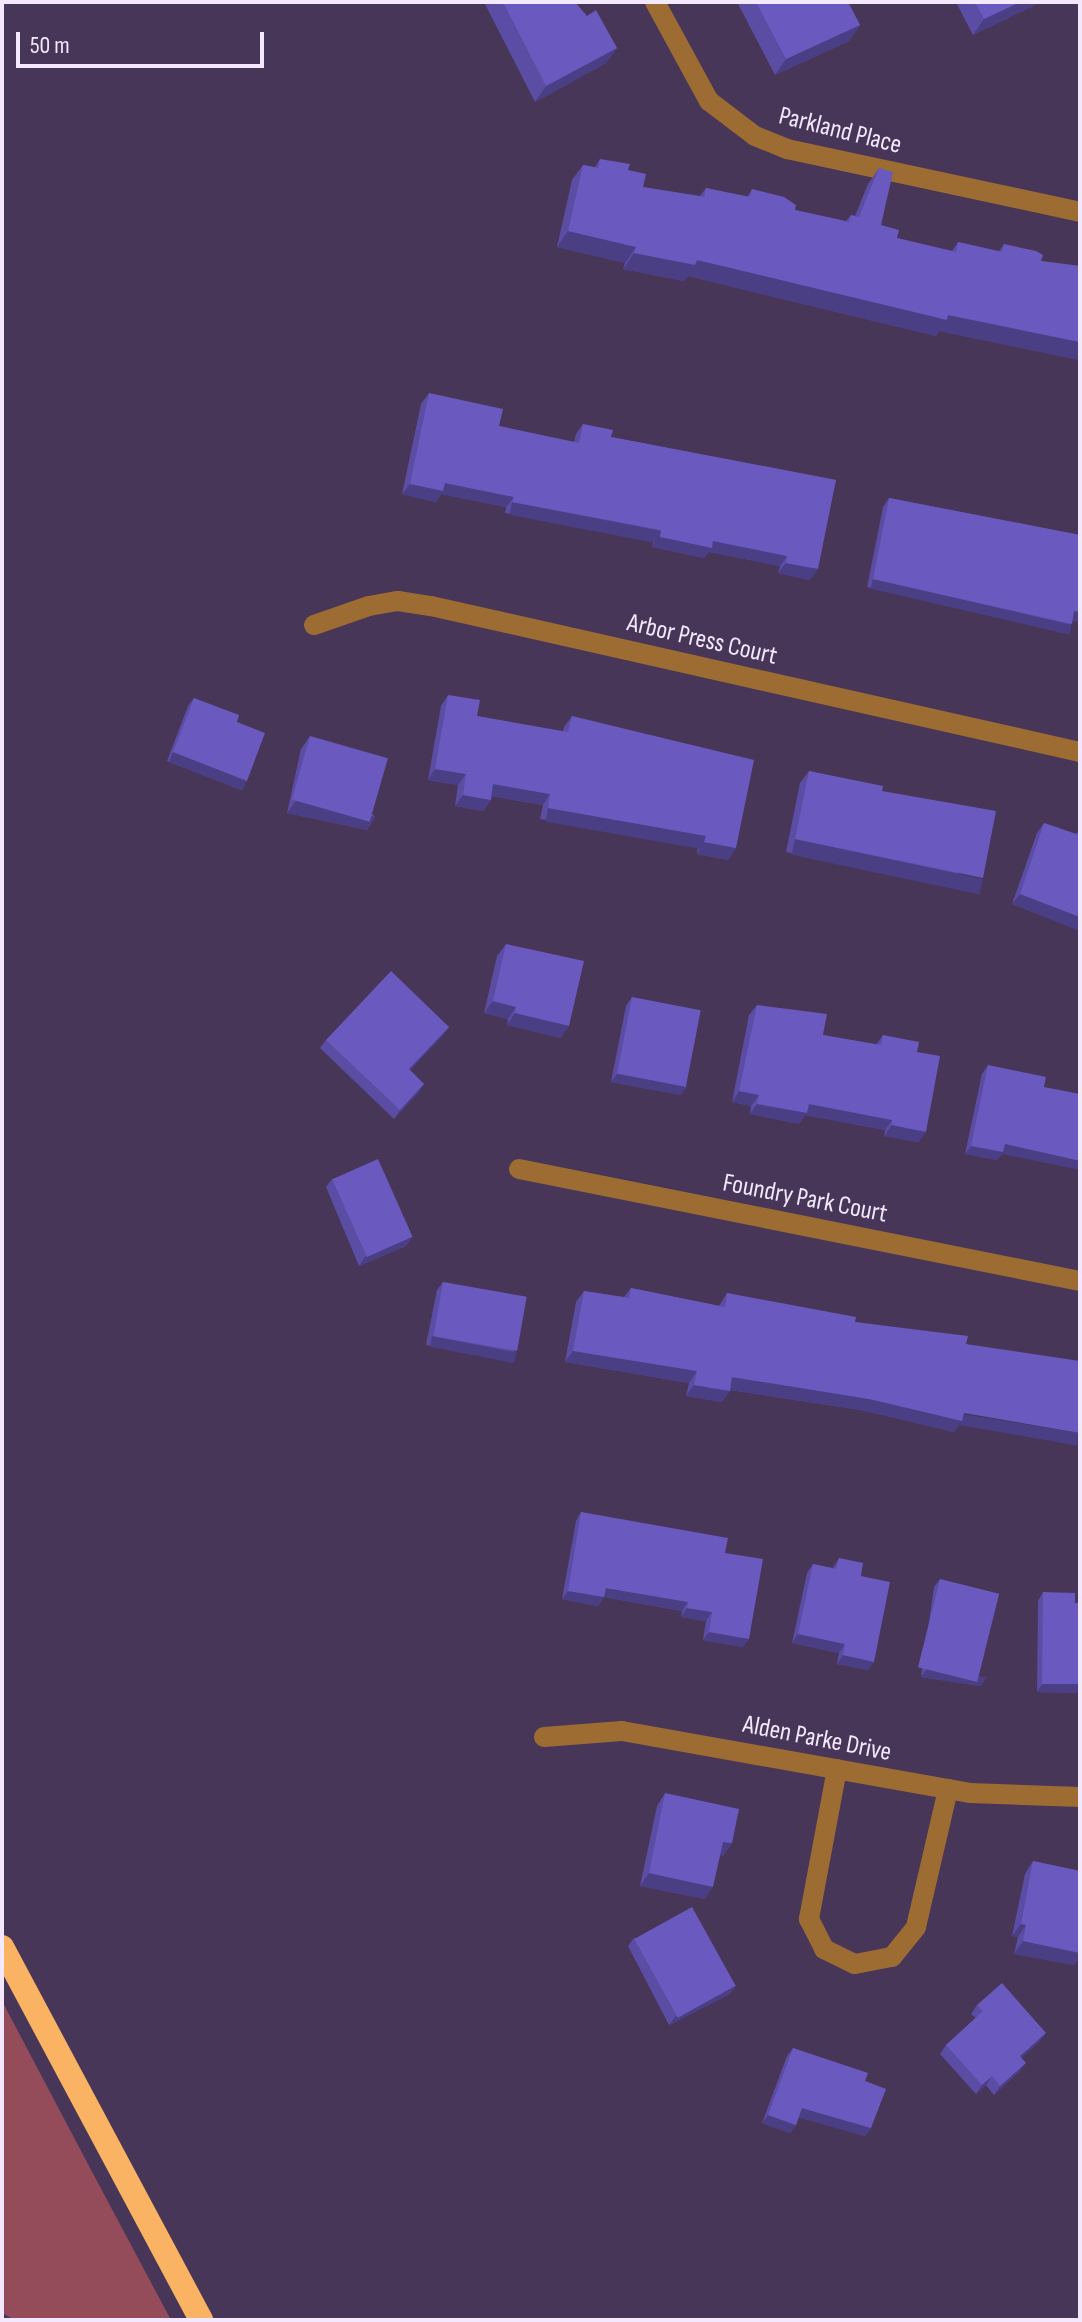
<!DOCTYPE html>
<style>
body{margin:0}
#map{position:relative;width:1082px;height:2322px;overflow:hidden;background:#483658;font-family:"Sofia Sans Condensed",sans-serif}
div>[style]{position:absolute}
.green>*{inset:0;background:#944b5a}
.minor>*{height:20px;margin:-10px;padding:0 10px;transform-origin:10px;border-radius:10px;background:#9c6c33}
.highway>*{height:24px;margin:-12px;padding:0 12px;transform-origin:12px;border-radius:12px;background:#fab363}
.wall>*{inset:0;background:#5b4da3}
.shaded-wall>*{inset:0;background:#4a3e85;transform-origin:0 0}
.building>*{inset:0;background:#6a59be;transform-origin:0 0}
span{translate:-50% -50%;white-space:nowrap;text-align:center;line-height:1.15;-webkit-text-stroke:7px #483658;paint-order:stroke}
.street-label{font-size:26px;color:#f3e8fd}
.frame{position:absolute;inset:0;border:4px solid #f3e8fd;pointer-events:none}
.scale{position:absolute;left:16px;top:32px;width:248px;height:36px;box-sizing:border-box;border:4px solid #f3e8fd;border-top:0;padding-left:10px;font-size:24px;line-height:28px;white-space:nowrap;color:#f3e8fd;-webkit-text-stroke:6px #483658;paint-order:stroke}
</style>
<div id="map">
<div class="green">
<i style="clip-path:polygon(2px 2001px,89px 2166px,171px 2320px,15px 2320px,2px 2313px)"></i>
</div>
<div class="minor">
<i style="left:655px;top:2px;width:113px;rotate:61.4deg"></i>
<i style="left:709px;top:101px;width:58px;rotate:37.3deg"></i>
<i style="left:755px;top:136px;width:35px;rotate:22deg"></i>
<i style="left:787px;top:149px;width:300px;rotate:12.1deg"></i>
<i style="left:314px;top:625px;width:58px;rotate:-19.1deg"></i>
<i style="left:369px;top:606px;width:29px;rotate:-10deg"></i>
<i style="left:398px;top:601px;width:33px;rotate:9deg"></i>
<i style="left:431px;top:606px;width:665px;rotate:12.68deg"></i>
<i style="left:519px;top:1169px;width:572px;rotate:11.29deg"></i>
<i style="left:544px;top:1737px;width:78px;rotate:-4.4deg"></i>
<i style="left:622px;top:1731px;width:353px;rotate:10.1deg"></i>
<i style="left:970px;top:1793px;width:110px;rotate:2.1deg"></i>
<i style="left:837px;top:1769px;width:153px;rotate:100.6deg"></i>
<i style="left:809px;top:1919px;width:34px;rotate:63deg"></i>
<i style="left:824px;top:1949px;width:34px;rotate:26deg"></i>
<i style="left:855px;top:1964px;width:38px;rotate:-11deg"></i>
<i style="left:892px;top:1957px;width:38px;rotate:-51deg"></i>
<i style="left:916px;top:1927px;width:142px;rotate:-76.9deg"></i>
</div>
<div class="highway">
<i style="left:2px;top:1947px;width:423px;rotate:61.9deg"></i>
</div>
<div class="wall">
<i style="clip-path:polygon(484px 2px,575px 2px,576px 5px,617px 48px,606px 63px,535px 102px)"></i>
<i style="clip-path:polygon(737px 2px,848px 2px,860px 25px,849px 41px,775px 75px)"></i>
<i style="clip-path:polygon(956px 2px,1037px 2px,1035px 5px,973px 35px)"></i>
<i style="clip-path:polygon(600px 159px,628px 170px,643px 187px,700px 196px,706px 188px,747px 197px,752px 189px,795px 210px,846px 221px,851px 215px,855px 216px,868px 184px,879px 168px,881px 225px,897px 238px,952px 251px,958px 242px,999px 251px,1004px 244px,1041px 261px,1080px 266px,1080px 360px,939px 331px,936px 336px,688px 276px,684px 281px,623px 269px,625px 263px,557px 247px,572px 180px,583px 165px,595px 167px)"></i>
<i style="clip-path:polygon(429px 393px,499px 426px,574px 442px,576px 434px,583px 424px,611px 437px,836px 480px,810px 580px,778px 573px,780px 566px,709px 552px,704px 558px,652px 547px,654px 541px,505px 513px,506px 507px,441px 494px,436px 502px,402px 494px,421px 404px)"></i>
<i style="clip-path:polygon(889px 498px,1080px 535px,1080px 622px,1072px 620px,1066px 632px,867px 587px,883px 507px)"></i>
<i style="clip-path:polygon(448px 695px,477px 716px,563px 732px,564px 727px,572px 716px,736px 848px,728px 860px,697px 854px,698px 847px,540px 819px,543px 805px,491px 796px,491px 800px,483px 811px,455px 806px,458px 785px,428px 780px,441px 706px)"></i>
<i style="clip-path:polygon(194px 698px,237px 722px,241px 790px,167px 761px,188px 706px)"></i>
<i style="clip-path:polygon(310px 736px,375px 817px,367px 830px,287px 813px,301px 749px)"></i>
<i style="clip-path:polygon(809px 771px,882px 791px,974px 890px,786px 852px,800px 783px)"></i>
<i style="clip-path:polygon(1044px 823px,1076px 834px,1080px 828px,1080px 927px,1078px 930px,1012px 904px,1037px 833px)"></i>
<i style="clip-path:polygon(506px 944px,561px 1038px,507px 1025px,508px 1019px,484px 1013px,497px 956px)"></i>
<i style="clip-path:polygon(632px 997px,687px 1086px,681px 1095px,611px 1082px,626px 1006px)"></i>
<i style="clip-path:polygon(757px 1005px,823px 1035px,876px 1045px,883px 1035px,917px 1052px,919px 1142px,884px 1136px,885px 1130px,805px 1115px,799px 1124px,750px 1114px,751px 1106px,732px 1102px,749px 1015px)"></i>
<i style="clip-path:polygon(449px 1027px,443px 1035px,410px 1070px,424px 1084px,418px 1093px,394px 1119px,320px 1048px,326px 1040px)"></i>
<i style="clip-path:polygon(988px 1065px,1002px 1154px,997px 1160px,965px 1154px,982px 1074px)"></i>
<i style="clip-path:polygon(332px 1179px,412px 1237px,406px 1246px,359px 1266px,326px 1187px)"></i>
<i style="clip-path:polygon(443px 1282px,516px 1353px,510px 1362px,426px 1345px,437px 1290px)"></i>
<i style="clip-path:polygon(631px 1288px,719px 1306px,727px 1293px,855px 1322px,966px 1344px,959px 1425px,954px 1432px,861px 1410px,730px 1390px,722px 1402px,686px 1396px,689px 1383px,565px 1362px,576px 1302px,584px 1291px,624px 1297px)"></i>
<i style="clip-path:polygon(581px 1512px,725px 1553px,743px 1647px,703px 1640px,706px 1621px,681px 1617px,682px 1611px,604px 1597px,598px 1606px,562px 1599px,576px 1521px)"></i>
<i style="clip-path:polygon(839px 1558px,861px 1576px,868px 1670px,837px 1664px,839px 1653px,792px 1643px,807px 1573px,813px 1564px,833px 1568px)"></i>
<i style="clip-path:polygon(940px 1579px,981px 1686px,921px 1677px,934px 1587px)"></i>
<i style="clip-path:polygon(1043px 1592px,1075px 1603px,1080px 1603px,1080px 1693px,1037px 1692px,1038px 1601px)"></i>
<i style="clip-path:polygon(665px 1793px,732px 1843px,723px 1856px,720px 1855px,705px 1899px,640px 1886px,657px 1806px)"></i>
<i style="clip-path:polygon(1033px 1861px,1080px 1871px,1080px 1957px,1074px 1965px,1014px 1954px,1018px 1937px,1012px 1936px,1025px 1874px)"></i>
<i style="clip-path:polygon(634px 1938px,736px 1985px,730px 1994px,669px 2025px,628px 1946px)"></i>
<i style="clip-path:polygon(977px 2005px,1040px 2041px,1021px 2058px,1020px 2071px,994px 2095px,986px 2085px,976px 2094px,940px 2054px,946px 2045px,976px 2018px,971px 2014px)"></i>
<i style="clip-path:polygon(793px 2048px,865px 2081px,871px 2128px,865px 2136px,799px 2117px,796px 2125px,790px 2133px,762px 2123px,787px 2056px)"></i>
</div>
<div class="shaded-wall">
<i style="clip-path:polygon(1020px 2px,1037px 2px,1035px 5px,973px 35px,984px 19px)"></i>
<i style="clip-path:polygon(860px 25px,849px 41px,775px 75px,786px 59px)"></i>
<i style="clip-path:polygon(617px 48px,606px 63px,535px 102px,546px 86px)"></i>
<i style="clip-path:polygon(568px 231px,636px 247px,625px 263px,557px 247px)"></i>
<i style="clip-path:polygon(634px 253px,697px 260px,948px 315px,1080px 342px,1080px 360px,939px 331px,936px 336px,688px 276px,684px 281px,623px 269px)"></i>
<i style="clip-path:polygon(445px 483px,514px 497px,506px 507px,441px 494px,436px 502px,402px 494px,410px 484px)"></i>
<i style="left:512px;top:502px;width:152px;height:13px;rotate:11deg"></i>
<i style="clip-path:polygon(660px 537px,713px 541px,787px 556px,780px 566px,709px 552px,704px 558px,652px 547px)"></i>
<i style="clip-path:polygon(786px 563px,818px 569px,810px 580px,778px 573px)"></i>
<i style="left:873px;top:579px;width:204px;height:10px;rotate:13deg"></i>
<i style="clip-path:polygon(1074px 611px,1080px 612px,1080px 622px,1069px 619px)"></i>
<i style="left:173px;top:752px;width:79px;height:11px;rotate:21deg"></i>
<i style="clip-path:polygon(435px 769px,466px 774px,458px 785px,428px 780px)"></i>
<i style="clip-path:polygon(493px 784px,550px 794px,543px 805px,486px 795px)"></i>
<i style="clip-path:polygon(463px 795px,491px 800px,483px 811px,455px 806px)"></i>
<i style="clip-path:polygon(296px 801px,375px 817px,367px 830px,287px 813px)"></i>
<i style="left:548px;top:808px;width:160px;height:14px;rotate:10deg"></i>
<i style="left:795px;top:839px;width:192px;height:16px;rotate:12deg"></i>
<i style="clip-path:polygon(704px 842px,736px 848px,728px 860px,697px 854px)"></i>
<i style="clip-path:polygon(1020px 894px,1080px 917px,1080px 927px,1078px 930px,1012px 904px)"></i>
<i style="clip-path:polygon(493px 1001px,516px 1007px,508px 1019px,484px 1013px)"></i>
<i style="clip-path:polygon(515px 1013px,569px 1026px,561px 1038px,507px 1025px)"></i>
<i style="clip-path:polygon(449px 1027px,443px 1035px,403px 1077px,409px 1069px)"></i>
<i style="clip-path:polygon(617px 1074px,687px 1086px,681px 1095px,611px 1082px)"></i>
<i style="clip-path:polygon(424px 1084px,418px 1093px,394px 1119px,400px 1110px)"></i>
<i style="clip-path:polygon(739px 1091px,759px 1095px,751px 1106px,732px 1102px)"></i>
<i style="clip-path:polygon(757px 1104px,809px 1104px,892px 1120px,885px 1130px,805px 1115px,799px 1124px,750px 1114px)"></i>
<i style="clip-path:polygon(892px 1125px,926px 1132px,919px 1142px,884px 1136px)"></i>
<i style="clip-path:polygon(1005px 1144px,1080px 1161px,1080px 1170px,1002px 1154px,997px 1160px,965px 1154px,971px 1146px)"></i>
<i style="clip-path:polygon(412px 1237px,406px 1246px,359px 1266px,365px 1257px)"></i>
<i style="left:432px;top:1336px;width:86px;height:11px;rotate:11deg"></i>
<i style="clip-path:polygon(573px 1351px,697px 1371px,689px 1383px,565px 1362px)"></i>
<i style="clip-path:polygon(732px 1377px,1080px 1433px,1080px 1446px,959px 1425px,954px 1432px,861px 1410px,724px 1389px)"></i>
<i style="clip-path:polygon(694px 1385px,730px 1391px,722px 1402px,686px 1396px)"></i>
<i style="clip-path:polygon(606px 1588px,688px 1602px,682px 1611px,600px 1596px)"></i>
<i style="clip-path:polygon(568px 1591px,604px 1597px,598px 1606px,562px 1599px)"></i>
<i style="clip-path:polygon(687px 1608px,712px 1612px,706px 1621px,681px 1617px)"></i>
<i style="clip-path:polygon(709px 1632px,749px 1639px,743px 1647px,703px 1640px)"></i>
<i style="clip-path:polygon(798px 1634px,845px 1644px,839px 1653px,792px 1643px)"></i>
<i style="clip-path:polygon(843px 1655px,874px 1662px,868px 1670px,837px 1664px)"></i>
<i style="clip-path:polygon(927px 1669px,987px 1677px,981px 1686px,921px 1677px)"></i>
<i style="clip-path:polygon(1042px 1684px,1080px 1684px,1080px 1693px,1037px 1692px)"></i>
<i style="clip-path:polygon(723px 1842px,732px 1843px,723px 1856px,715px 1854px)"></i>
<i style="clip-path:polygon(649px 1873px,713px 1887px,705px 1899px,640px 1886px)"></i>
<i style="clip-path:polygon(1021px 1924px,1026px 1925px,1018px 1937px,1012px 1936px)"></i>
<i style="clip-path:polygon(1023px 1941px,1080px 1953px,1080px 1957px,1074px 1965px,1014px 1954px)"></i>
<i style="clip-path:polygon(736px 1985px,730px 1994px,669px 2025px,675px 2017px)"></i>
<i style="clip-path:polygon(1046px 2033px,1040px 2041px,1014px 2064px,1020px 2056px)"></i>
<i style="clip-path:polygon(1026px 2063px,1020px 2071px,994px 2095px,1000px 2086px)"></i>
<i style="clip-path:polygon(992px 2076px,986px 2085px,976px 2094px,982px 2085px)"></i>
<i style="clip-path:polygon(802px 2108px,871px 2128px,865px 2136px,796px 2117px)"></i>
<i style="clip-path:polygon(768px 2115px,796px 2125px,790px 2133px,762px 2123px)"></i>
</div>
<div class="building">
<i style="clip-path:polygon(503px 2px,575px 2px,587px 16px,596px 10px,617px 48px,546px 86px)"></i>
<i style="clip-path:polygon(756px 2px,848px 2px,860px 25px,786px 59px)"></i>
<i style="clip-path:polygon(975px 2px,1020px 2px,984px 19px)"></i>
<i style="clip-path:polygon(600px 159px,630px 164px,628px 170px,646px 174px,643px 187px,704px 197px,706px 188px,750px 197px,752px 189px,784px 197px,796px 205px,795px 210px,849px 222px,851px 215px,859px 217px,879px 168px,893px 172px,881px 225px,899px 230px,897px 238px,956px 252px,958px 242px,1002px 252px,1004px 244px,1036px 251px,1043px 255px,1041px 261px,1080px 266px,1080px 342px,948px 315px,947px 320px,697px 260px,695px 265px,634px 253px,636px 247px,568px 231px,583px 165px,598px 168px)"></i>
<i style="clip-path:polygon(429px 393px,503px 409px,499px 426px,579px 443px,583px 424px,613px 430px,611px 437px,836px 480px,818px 569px,786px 563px,787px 556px,713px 541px,712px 548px,660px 537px,661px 530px,512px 502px,514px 497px,445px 483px,443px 491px,410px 484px)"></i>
<i style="clip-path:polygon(889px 498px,1080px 535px,1080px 612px,1074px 611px,1072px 624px,873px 579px)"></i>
<i style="clip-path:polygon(448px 695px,480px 700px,477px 716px,568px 732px,572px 716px,754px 760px,736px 848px,704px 842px,706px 836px,548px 808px,550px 794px,493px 784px,491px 800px,463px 795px,466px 774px,435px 769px)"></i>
<i style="clip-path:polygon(194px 698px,239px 715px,237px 722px,265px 733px,247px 781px,173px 752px)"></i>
<i style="left:310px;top:736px;width:81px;height:66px;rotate:16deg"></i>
<i style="clip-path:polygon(809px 771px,883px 786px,882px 791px,996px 811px,983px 878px,795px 839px)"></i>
<i style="clip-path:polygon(1044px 823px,1079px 835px,1080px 831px,1080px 917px,1020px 894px)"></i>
<i style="clip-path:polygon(506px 944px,584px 961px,569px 1026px,515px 1013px,516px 1007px,493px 1001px)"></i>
<i style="clip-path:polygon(391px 971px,449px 1027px,409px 1069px,424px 1084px,400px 1110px,326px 1040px)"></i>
<i style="left:632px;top:997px;width:70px;height:78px;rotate:11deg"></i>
<i style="clip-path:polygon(757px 1005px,827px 1014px,823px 1035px,881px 1045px,883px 1035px,919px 1042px,917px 1052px,940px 1056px,926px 1132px,892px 1125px,892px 1120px,809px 1104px,807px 1113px,757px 1104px,759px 1095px,739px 1091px)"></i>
<i style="clip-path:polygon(988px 1065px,1046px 1077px,1044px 1087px,1080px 1094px,1080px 1161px,1005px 1144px,1003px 1152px,971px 1146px)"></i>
<i style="left:378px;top:1159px;width:85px;height:50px;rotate:66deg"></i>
<i style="left:443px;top:1282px;width:85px;height:55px;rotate:10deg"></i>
<i style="clip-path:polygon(631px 1288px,725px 1307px,727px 1293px,856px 1317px,855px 1322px,968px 1336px,966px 1344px,1080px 1361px,1080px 1433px,964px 1413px,962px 1421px,869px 1399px,732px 1377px,730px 1391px,694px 1385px,697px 1371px,573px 1351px,584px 1291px,629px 1298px)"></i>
<i style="clip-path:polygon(581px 1512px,728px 1538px,725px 1553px,763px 1559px,749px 1639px,709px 1632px,712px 1612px,687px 1608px,688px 1602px,606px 1588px,604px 1597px,568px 1591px)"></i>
<i style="clip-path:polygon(839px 1558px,863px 1563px,861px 1576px,890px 1582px,874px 1662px,843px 1655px,845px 1644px,798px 1634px,813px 1564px,836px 1569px)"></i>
<i style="left:940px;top:1579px;width:61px;height:91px;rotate:14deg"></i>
<i style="clip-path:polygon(1043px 1592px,1075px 1593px,1075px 1603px,1080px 1603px,1080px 1684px,1042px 1684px)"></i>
<i style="clip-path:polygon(665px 1793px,739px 1809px,732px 1843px,723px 1842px,713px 1887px,649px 1873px)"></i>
<i style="clip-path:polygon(1033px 1861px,1080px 1871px,1080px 1953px,1023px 1941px,1026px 1925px,1021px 1924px)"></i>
<i style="left:692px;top:1907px;width:90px;height:66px;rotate:61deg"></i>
<i style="clip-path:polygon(1002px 1983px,1046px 2033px,1020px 2056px,1026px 2063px,1000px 2086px,992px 2076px,982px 2085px,946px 2045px,983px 2011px,977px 2005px)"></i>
<i style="clip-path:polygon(793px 2048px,868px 2073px,865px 2081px,886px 2089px,871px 2128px,802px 2108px,796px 2125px,768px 2115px)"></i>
</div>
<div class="street-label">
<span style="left:840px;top:131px;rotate:14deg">Parkland Place</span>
<span style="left:702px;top:640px;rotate:13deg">Arbor Press Court</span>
<span style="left:805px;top:1199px;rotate:11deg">Foundry Park Court</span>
<span style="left:817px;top:1739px;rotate:11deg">Alden Parke Drive</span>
</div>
<div class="frame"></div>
<div class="scale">50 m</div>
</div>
